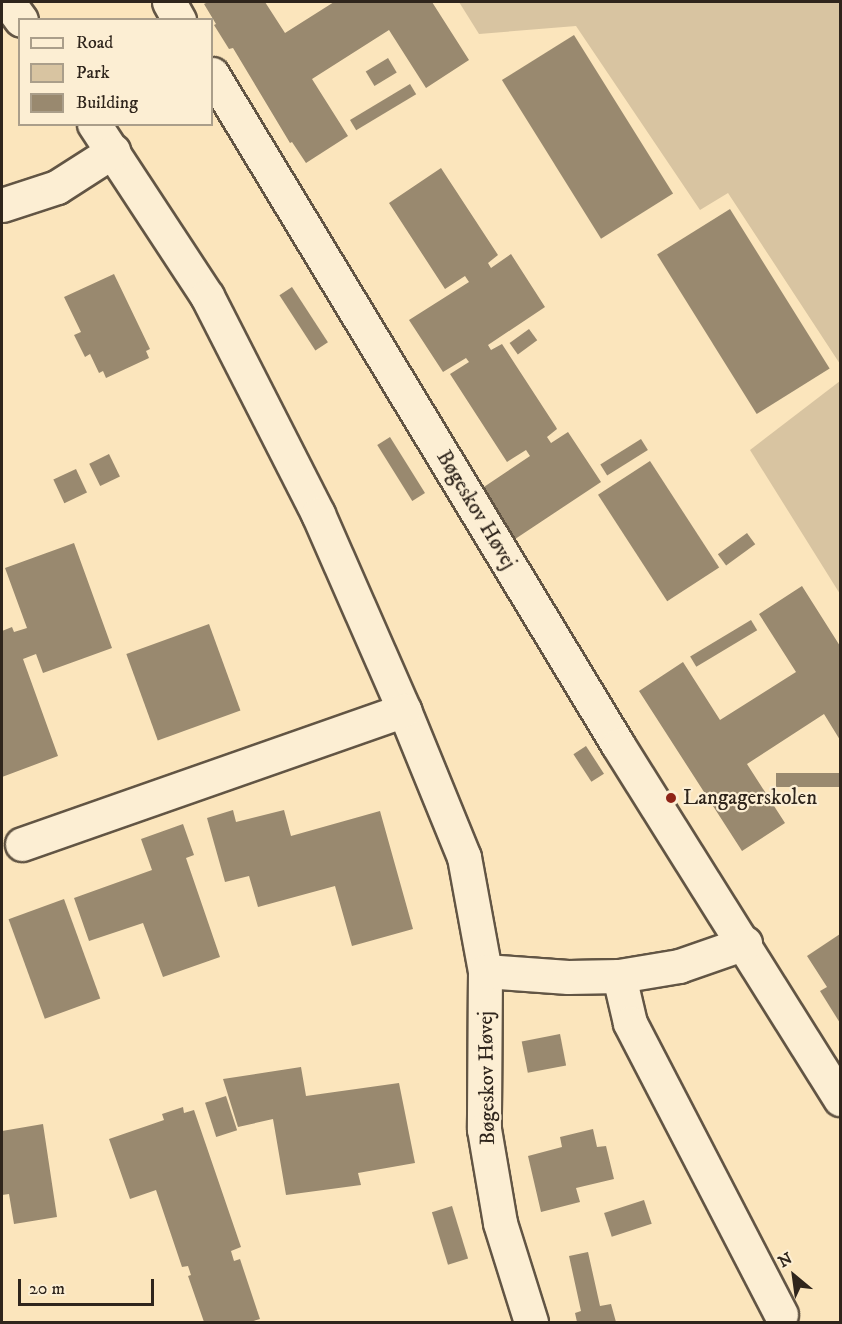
<!DOCTYPE html>
<meta charset="utf-8">
<style>
body{margin:0}
#map{position:relative;width:842px;height:1324px;overflow:hidden;background:#fbe5bc;font-family:"IM FELL DW Pica",serif}
div>[style]{position:absolute}
.green>*{inset:0;background:#d8c4a1}
.building>*{inset:0;background:#99896f;transform-origin:0 0}
.roads{filter:drop-shadow(2px 0 #625544) drop-shadow(-2px 0 #625544) drop-shadow(0 2px #625544) drop-shadow(0 -2px #625544)}
.minor>*{height:33px;margin:-16.5px;padding:0 16.5px;transform-origin:16.5px;border-radius:16.5px;background:#fceed3}
.dots>*{width:16px;height:16px;translate:-50% -50%;box-sizing:border-box;border:3px solid #fceed3;border-radius:50%}
span{translate:-50% -50%;white-space:nowrap;text-align:center;line-height:1.15;-webkit-text-stroke:4.5px #fceed3;paint-order:stroke}
.street-label{font-size:21px;color:#2f251c}
.poi-label{font-size:21px;color:#2f251c}
.left{translate:0 -50%;text-align:left}
.frame{position:absolute;inset:0;border:3px solid #2f251c;pointer-events:none}
.legend{position:absolute;left:18px;top:18px;width:195px;height:108px;box-sizing:border-box;background:#fceed3;border:2px solid #aa9e8a;margin:0;padding:8px 10px;list-style:none;font-size:18px;color:#2f251c}
.legend li{display:flex;align-items:center;gap:12px;height:30px}
.legend b{width:30px;border:2px solid #aa9e8a}
.north{position:absolute;left:764px;top:1246px;width:60px;height:60px;-webkit-text-stroke:4px #fceed3;paint-order:stroke;rotate:331deg;font-size:16px;font-weight:700;line-height:24px;text-align:center;color:#2f251c}
.north::after{content:'';display:block;margin:auto;width:21px;height:27px;background:#2f251c;clip-path:polygon(50% 0,100% 100%,50% 72%,0 100%)}
.scale{position:absolute;left:18px;top:1279px;width:136px;height:27px;box-sizing:border-box;border:3px solid #2f251c;border-top:0;padding-left:8px;font-size:18px;line-height:21px;white-space:nowrap;color:#2f251c;-webkit-text-stroke:4px #fceed3;paint-order:stroke}
</style>
<div id="map">
<div class="green">
<i style="clip-path:polygon(459px 2px,840px 2px,840px 364px,728px 193px,700px 210px,576px 26px,479px 34px)"></i>
<i style="clip-path:polygon(840px 381px,840px 594px,750px 450px)"></i>
</div>
<div class="building">
<i style="clip-path:polygon(208px 2px,265px 2px,285px 33px,334px 2px,432px 2px,469px 60px,426px 88px,389px 30px,312px 79px,348px 136px,306px 163px,292px 142px,290px 143px,233px 48px,229px 49px,214px 25px,216px 24px,204px 4px)"></i>
<i style="left:574px;top:35px;width:187px;height:85px;rotate:58deg"></i>
<i style="left:388px;top:58px;width:17px;height:26px;rotate:59deg"></i>
<i style="left:410px;top:84px;width:12px;height:70px;rotate:59deg"></i>
<i style="clip-path:polygon(441px 168px,498px 255px,488px 263px,491px 268px,511px 254px,545px 307px,488px 345px,491px 350px,502px 344px,556px 427px,557px 429px,547px 437px,551px 443px,568px 432px,601px 482px,500px 549px,466px 499px,530px 456px,526px 450px,507px 462px,450px 374px,469px 362px,466px 358px,443px 372px,409px 320px,469px 282px,465px 276px,445px 289px,389px 203px)"></i>
<i style="left:730px;top:209px;width:188px;height:86px;rotate:58deg"></i>
<i style="clip-path:polygon(114px 274px,150px 349px,146px 351px,149px 358px,106px 378px,103px 371px,99px 373px,90px 354px,85px 357px,74px 335px,81px 332px,64px 297px)"></i>
<i style="left:292px;top:287px;width:66px;height:15px;rotate:57deg"></i>
<i style="left:529px;top:329px;width:14px;height:24px;rotate:54deg"></i>
<i style="left:390px;top:437px;width:66px;height:15px;rotate:58deg"></i>
<i style="left:641px;top:439px;width:13px;height:48px;rotate:58deg"></i>
<i style="left:109px;top:454px;width:25px;height:22px;rotate:64deg"></i>
<i style="left:650px;top:461px;width:127px;height:62px;rotate:57deg"></i>
<i style="left:76px;top:469px;width:26px;height:25px;rotate:65deg"></i>
<i style="left:747px;top:533px;width:14px;height:36px;rotate:54deg"></i>
<i style="clip-path:polygon(74px 543px,112px 648px,43px 673px,36px 654px,23px 659px,58px 756px,2px 777px,2px 631px,12px 627px,14px 632px,27px 628px,5px 568px)"></i>
<i style="clip-path:polygon(802px 586px,840px 646px,840px 740px,824px 714px,747px 764px,785px 823px,742px 851px,639px 691px,683px 662px,720px 720px,796px 672px,759px 614px)"></i>
<i style="left:751px;top:620px;width:12px;height:71px;rotate:59deg"></i>
<i style="left:209px;top:624px;width:92px;height:88px;rotate:70deg"></i>
<i style="left:586px;top:746px;width:33px;height:15px;rotate:57deg"></i>
<i style="left:840px;top:773px;width:14px;height:64px;rotate:90deg"></i>
<i style="clip-path:polygon(233px 810px,236px 822px,284px 810px,291px 836px,380px 811px,413px 929px,352px 946px,335px 886px,258px 907px,249px 876px,225px 882px,207px 818px)"></i>
<i style="clip-path:polygon(183px 824px,194px 855px,186px 858px,220px 957px,163px 977px,143px 923px,89px 941px,74px 898px,152px 870px,141px 839px)"></i>
<i style="left:64px;top:899px;width:106px;height:59px;rotate:70deg"></i>
<i style="clip-path:polygon(840px 934px,840px 1023px,820px 991px,827px 987px,807px 956px)"></i>
<i style="left:560px;top:1034px;width:32px;height:39px;rotate:79deg"></i>
<i style="clip-path:polygon(301px 1067px,306px 1096px,399px 1083px,415px 1163px,358px 1173px,361px 1185px,286px 1195px,273px 1119px,238px 1127px,223px 1079px)"></i>
<i style="left:226px;top:1096px;width:36px;height:22px;rotate:72deg"></i>
<i style="clip-path:polygon(183px 1107px,184px 1113px,194px 1110px,241px 1247px,231px 1251px,234px 1261px,240px 1259px,260px 1319px,250px 1322px,204px 1322px,188px 1276px,191px 1275px,188px 1266px,182px 1267px,156px 1190px,130px 1199px,109px 1139px,164px 1120px,162px 1114px)"></i>
<i style="clip-path:polygon(43px 1124px,57px 1217px,14px 1224px,9px 1194px,2px 1195px,2px 1131px)"></i>
<i style="clip-path:polygon(593px 1129px,597px 1147px,606px 1146px,614px 1179px,576px 1188px,580px 1202px,541px 1212px,528px 1156px,562px 1147px,560px 1137px)"></i>
<i style="left:644px;top:1200px;width:25px;height:42px;rotate:72deg"></i>
<i style="left:452px;top:1206px;width:55px;height:21px;rotate:73deg"></i>
<i style="clip-path:polygon(588px 1252px,600px 1306px,611px 1304px,616px 1322px,577px 1322px,575px 1313px,581px 1311px,569px 1256px)"></i>
</div>
<div class="roads">
<div class="minor">
<i style="left:8px;top:2px;width:22px;rotate:54deg"></i>
<i style="left:169px;top:2px;width:21px;rotate:61deg"></i>
<i style="left:212px;top:74px;width:784px;rotate:58.82deg"></i>
<i style="left:618px;top:745px;width:418px;rotate:57.9deg"></i>
<i style="left:94px;top:124px;width:206px;rotate:56.7deg"></i>
<i style="left:207px;top:296px;width:245px;rotate:63deg"></i>
<i style="left:318px;top:514px;width:214px;rotate:66.3deg"></i>
<i style="left:404px;top:710px;width:159px;rotate:67.8deg"></i>
<i style="left:464px;top:857px;width:116px;rotate:79.6deg"></i>
<i style="left:485px;top:971px;width:158px;rotate:90.4deg"></i>
<i style="left:484px;top:1129px;width:95px;rotate:80.3deg"></i>
<i style="left:500px;top:1223px;width:104px;rotate:72.6deg"></i>
<i style="left:2px;top:205px;width:58px;rotate:-18.1deg"></i>
<i style="left:57px;top:187px;width:67px;rotate:-32.7deg"></i>
<i style="left:22px;top:844px;width:405px;rotate:-19.3deg"></i>
<i style="left:485px;top:971px;width:83px;rotate:4.1deg"></i>
<i style="left:568px;top:977px;width:51px;rotate:-1.1deg"></i>
<i style="left:619px;top:976px;width:61px;rotate:-9.5deg"></i>
<i style="left:679px;top:966px;width:70px;rotate:-19.2deg"></i>
<i style="left:619px;top:976px;width:48px;rotate:76.8deg"></i>
<i style="left:630px;top:1023px;width:328px;rotate:62.6deg"></i>
</div>
</div>
<div class="dots">
<i style="left:671px;top:798px;background:#8f2418"></i>
</div>
<div class="street-label">
<span style="left:476px;top:510px;rotate:59deg">Bøgeskov Høvej</span>
<span style="left:487px;top:1078px;rotate:-91deg">Bøgeskov Høvej</span>
</div>
<div class="poi-label">
<span class="left" style="left:683px;top:798px">Langagerskolen</span>
</div>
<div class="frame"></div>
<ul class="legend">
<li><b style="height:8px;background:#fceed3"></b>Road</li>
<li><b style="height:16px;background:#d8c4a1"></b>Park</li>
<li><b style="height:16px;background:#99896f"></b>Building</li>
</ul>
<div class="north">N</div>
<div class="scale">20 m</div>
</div>
